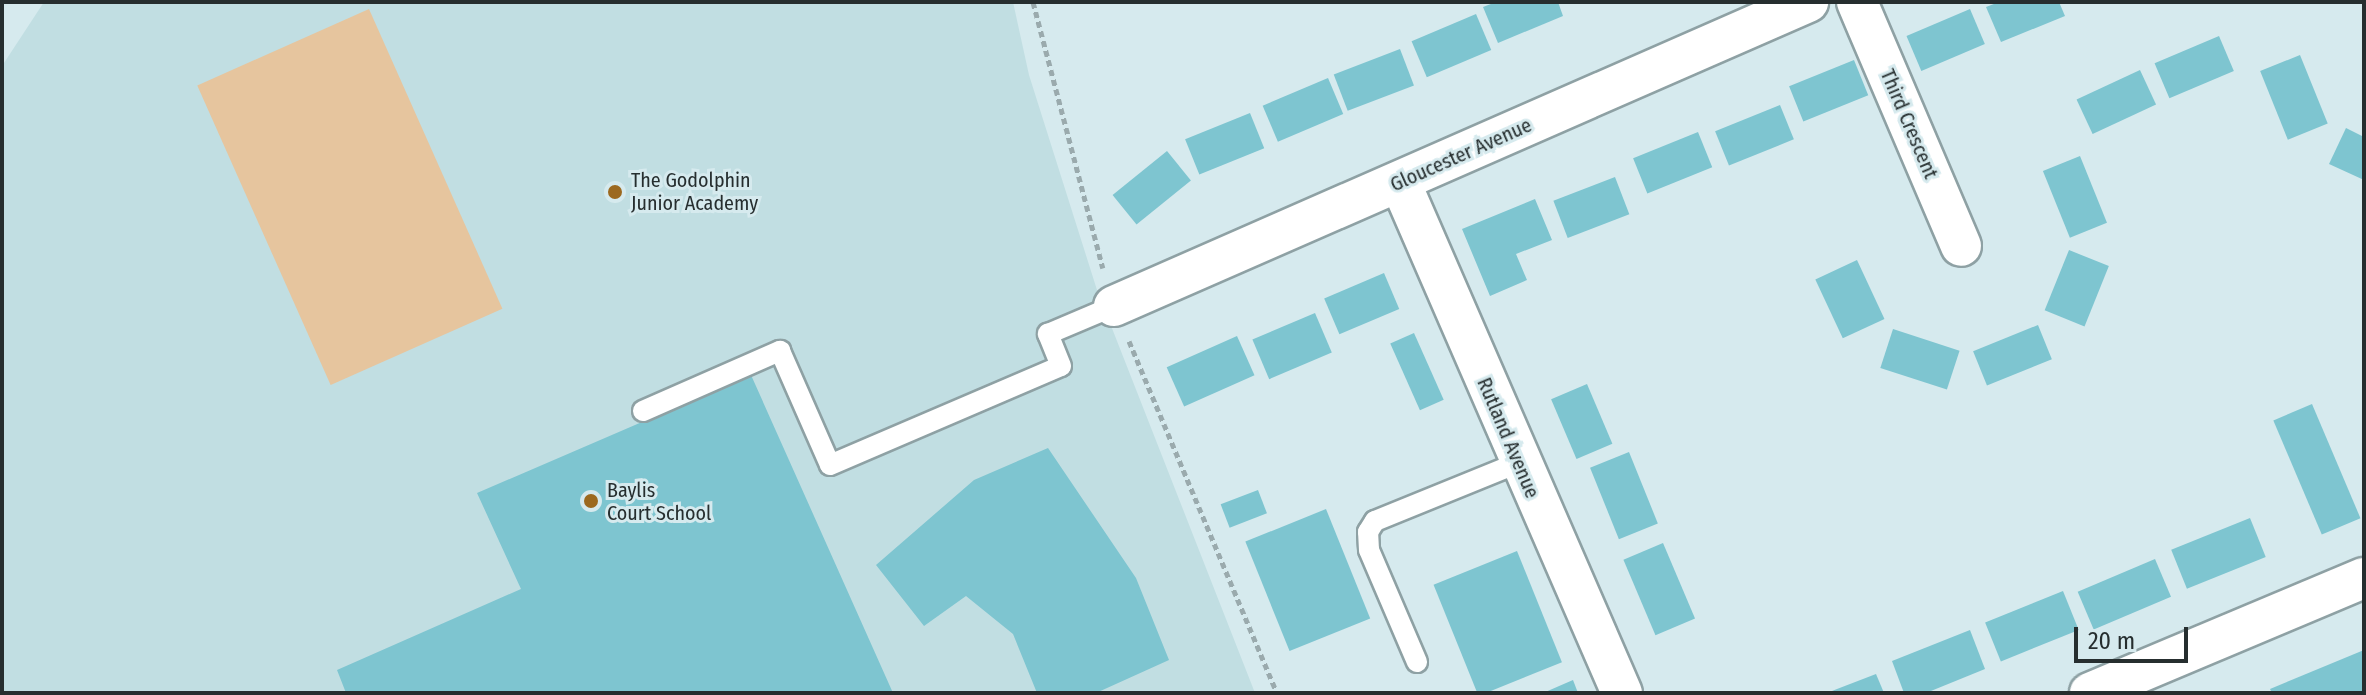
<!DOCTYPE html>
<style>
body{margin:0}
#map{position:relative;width:2366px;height:695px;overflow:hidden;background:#d6eaee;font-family:"Fira Sans Condensed",sans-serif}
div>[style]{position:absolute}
.built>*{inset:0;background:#c1dee2}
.green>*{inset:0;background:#e6c59e;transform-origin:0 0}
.building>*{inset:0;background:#7ec5d0;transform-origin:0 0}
.path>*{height:5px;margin-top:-2.5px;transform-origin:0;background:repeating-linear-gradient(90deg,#9aaaad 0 6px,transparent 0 10px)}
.roads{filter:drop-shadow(2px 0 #8ea1a4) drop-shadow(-2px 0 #8ea1a4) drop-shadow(0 2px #8ea1a4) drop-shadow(0 -2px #8ea1a4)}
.lane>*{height:20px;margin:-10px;padding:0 10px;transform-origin:10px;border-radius:10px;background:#fff}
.street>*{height:40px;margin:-20px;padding:0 20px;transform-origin:20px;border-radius:20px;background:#fff}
.dots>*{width:22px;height:22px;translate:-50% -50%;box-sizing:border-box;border:4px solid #d6eaee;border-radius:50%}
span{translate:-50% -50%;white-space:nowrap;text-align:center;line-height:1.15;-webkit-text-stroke:6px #d6eaee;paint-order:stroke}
.street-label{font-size:20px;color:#262e2f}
.poi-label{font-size:20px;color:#262e2f}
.left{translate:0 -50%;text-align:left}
.frame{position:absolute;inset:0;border:4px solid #262e2f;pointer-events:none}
.scale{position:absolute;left:2074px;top:627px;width:114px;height:36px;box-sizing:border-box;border:4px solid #262e2f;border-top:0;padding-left:10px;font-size:24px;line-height:28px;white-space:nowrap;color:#262e2f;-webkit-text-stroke:6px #d6eaee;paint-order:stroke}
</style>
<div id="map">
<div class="built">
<i style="clip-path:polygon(44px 2px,1013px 2px,1029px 75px,1097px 290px,1255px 693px,2px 693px,2px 66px)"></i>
</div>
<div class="green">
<i style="left:369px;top:9px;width:328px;height:188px;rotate:66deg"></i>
</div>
<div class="building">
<i style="clip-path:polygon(1496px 2px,1558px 2px,1563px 16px,1498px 43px,1483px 7px)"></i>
<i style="clip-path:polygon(1999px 2px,2059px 2px,2065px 16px,2001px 42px,1986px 7px)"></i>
<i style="left:1970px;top:9px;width:38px;height:69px;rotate:67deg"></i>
<i style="left:1476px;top:14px;width:39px;height:70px;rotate:67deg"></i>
<i style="left:2219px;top:36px;width:38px;height:70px;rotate:67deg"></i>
<i style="left:1400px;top:49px;width:39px;height:71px;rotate:69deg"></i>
<i style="left:2300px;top:55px;width:74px;height:43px;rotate:68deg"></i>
<i style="left:1854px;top:60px;width:38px;height:70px;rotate:68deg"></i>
<i style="left:2140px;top:70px;width:38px;height:70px;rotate:65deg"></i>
<i style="left:1328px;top:78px;width:39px;height:71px;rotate:67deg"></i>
<i style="left:1780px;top:105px;width:37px;height:70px;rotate:68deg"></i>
<i style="left:1250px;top:113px;width:38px;height:70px;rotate:68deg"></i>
<i style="clip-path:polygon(2346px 128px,2364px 137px,2364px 180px,2329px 164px)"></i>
<i style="left:1698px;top:132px;width:38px;height:70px;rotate:68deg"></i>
<i style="left:1167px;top:151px;width:38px;height:70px;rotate:51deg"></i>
<i style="left:2080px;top:156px;width:72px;height:40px;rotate:68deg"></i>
<i style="left:1615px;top:177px;width:40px;height:66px;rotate:69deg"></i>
<i style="clip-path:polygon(1535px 199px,1552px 240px,1516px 254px,1527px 280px,1490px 296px,1462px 229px)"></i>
<i style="left:2069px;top:250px;width:43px;height:65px;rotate:22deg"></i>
<i style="left:1857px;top:260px;width:65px;height:46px;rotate:65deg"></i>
<i style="left:1384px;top:273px;width:39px;height:65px;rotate:67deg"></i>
<i style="left:1315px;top:313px;width:43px;height:68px;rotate:67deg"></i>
<i style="left:2038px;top:325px;width:37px;height:70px;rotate:68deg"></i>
<i style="left:1893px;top:329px;width:70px;height:41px;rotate:18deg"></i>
<i style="left:1414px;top:333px;width:73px;height:26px;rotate:66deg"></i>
<i style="left:1237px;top:336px;width:43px;height:77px;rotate:66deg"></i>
<i style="clip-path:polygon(751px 375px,893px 693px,346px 693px,337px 670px,521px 589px,477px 493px)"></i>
<i style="left:1587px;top:384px;width:65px;height:39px;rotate:67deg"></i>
<i style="left:2312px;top:404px;width:124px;height:42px;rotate:67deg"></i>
<i style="clip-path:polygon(1048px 448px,1136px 578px,1169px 660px,1096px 693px,1037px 693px,1013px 634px,966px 596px,924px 626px,876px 565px,974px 480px)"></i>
<i style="left:1629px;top:452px;width:77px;height:42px;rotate:68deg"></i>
<i style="left:1258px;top:490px;width:25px;height:40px;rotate:69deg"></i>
<i style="left:1326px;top:509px;width:118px;height:87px;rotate:68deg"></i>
<i style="left:2250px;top:518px;width:42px;height:85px;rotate:68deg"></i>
<i style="left:1663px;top:543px;width:82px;height:43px;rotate:67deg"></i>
<i style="left:1517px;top:551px;width:120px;height:90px;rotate:68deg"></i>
<i style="left:2155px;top:559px;width:41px;height:84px;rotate:67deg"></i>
<i style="left:2063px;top:591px;width:42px;height:84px;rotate:68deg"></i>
<i style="clip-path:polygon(1970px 630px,1985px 669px,1926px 693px,1904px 693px,1892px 661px)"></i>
<i style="clip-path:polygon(2364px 650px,2364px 693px,2272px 693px,2270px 689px)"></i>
<i style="clip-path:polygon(1876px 674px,1884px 693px,1827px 693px,1837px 689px)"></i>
<i style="clip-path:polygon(1573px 680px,1578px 693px,1543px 693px)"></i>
</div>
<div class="path">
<i style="left:1033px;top:2px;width:275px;rotate:75.3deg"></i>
<i style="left:1129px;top:341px;width:382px;rotate:67.2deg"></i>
</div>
<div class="roads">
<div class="lane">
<i style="left:643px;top:411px;width:150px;rotate:-23.7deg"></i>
<i style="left:780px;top:351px;width:124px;rotate:66.3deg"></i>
<i style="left:830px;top:465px;width:251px;rotate:-23.2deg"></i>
<i style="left:1061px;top:366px;width:35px;rotate:-112deg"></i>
<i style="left:1048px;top:334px;width:72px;rotate:-23deg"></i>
<i style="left:1417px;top:662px;width:122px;rotate:-113.2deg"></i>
<i style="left:1369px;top:550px;width:18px;rotate:-93deg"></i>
<i style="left:1368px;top:532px;width:13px;rotate:-58deg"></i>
<i style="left:1375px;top:521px;width:154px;rotate:-22.1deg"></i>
</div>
<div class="street">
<i style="left:1857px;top:2px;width:265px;rotate:66.9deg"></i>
<i style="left:1400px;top:182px;width:557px;rotate:66.52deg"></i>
<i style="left:1114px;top:306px;width:758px;rotate:-23.66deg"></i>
<i style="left:2090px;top:693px;width:297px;rotate:-22.8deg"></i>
</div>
</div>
<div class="dots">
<i style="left:615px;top:192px;background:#9c691f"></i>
<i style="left:591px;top:501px;background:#9c691f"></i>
</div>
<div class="street-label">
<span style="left:1909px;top:124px;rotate:67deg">Third Crescent</span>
<span style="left:1461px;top:155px;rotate:-24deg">Gloucester Avenue</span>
<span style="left:1508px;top:438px;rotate:67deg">Rutland Avenue</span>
</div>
<div class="poi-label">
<span class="left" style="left:631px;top:192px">The Godolphin<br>Junior Academy</span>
<span class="left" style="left:607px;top:502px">Baylis<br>Court School</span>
</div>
<div class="frame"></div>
<div class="scale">20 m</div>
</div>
